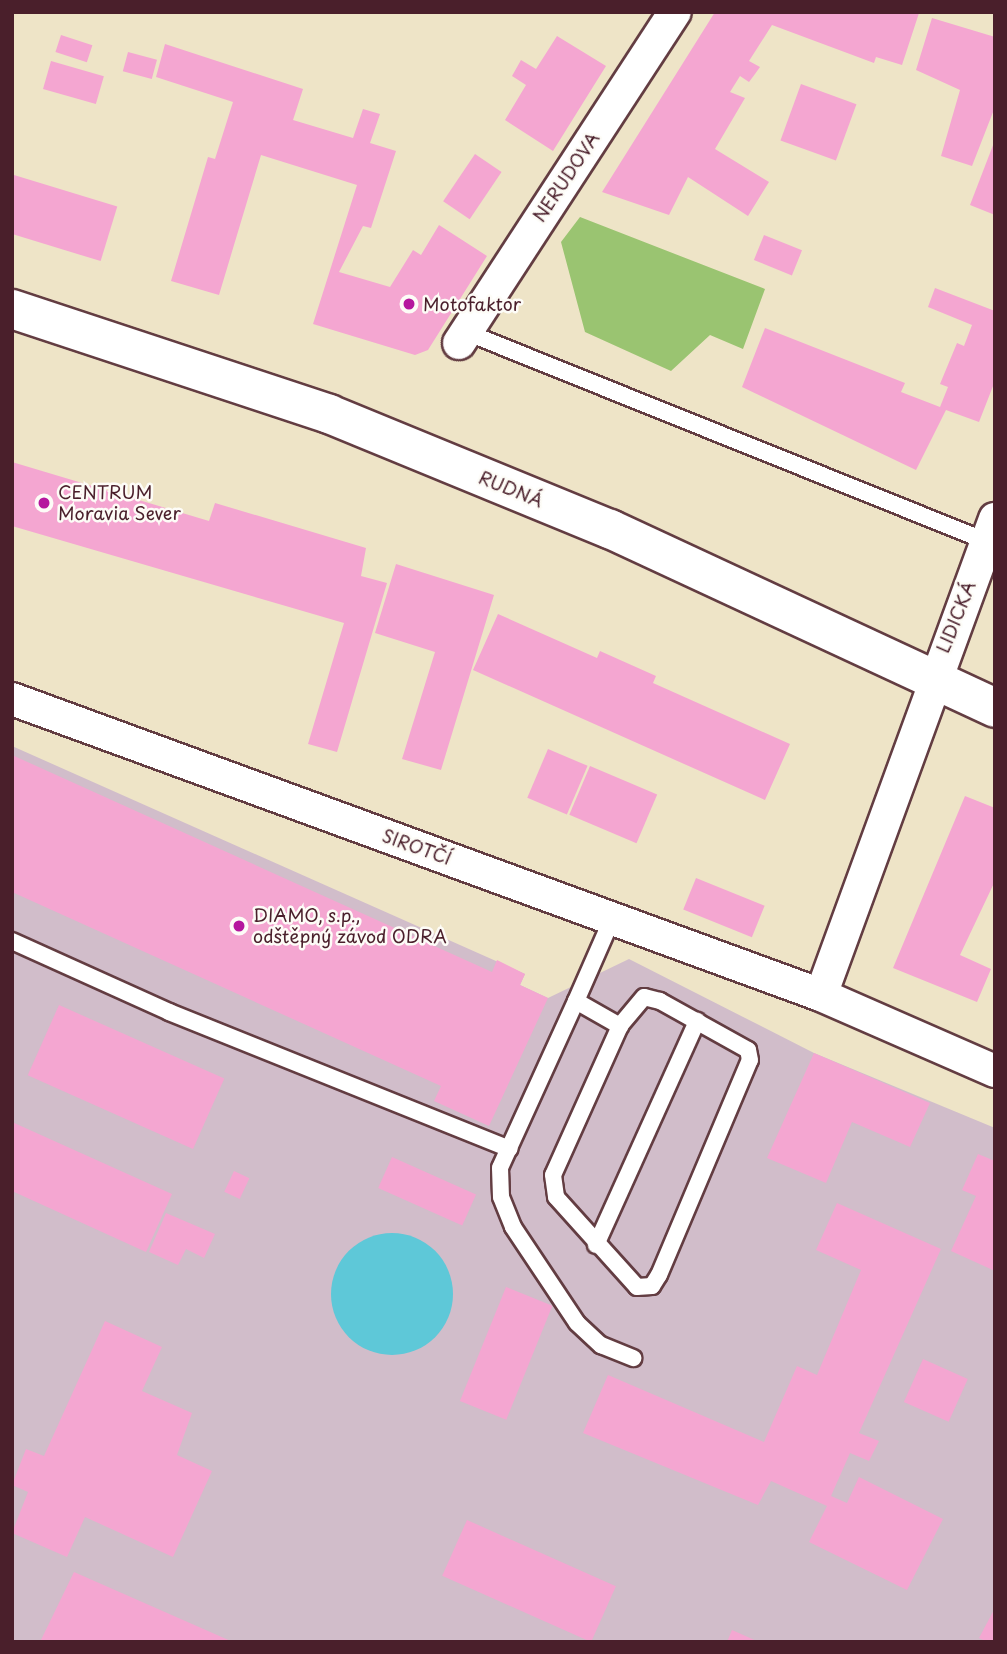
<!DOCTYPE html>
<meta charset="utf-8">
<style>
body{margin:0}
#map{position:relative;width:1007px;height:1654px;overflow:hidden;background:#eee4c7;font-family:"Playpen Sans",sans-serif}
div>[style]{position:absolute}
.industrial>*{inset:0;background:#d1bdca}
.green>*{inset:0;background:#9ac471}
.water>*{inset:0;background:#5ec8d8}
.round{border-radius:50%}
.building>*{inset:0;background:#f4a6d1;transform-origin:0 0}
.roads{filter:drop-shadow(2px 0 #633d42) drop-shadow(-2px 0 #633d42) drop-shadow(0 2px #633d42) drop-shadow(0 -2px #633d42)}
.service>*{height:16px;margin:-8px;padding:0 8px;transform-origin:8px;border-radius:8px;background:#fff}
.minor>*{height:32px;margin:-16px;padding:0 16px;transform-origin:16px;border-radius:16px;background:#fff}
.primary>*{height:38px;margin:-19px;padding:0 19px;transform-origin:19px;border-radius:19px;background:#fff}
.dots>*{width:19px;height:19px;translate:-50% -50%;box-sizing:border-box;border:4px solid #fdfcf7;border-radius:50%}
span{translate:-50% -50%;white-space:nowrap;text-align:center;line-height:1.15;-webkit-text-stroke:5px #fdfcf7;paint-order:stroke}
.street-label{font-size:18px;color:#4a1f2b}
.poi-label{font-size:18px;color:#4a1f2b}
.left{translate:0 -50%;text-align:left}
.frame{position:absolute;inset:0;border:14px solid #4a1f2b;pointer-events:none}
</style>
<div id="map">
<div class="industrial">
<i style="clip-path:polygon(12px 746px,525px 974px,520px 985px,548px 998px,629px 959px,814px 1053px,995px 1128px,995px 1642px,12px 1642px)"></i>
</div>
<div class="green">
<i style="clip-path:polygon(580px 217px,765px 289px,743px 349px,710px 335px,671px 371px,585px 332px,561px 242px)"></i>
</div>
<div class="water">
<i class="round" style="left:331px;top:1233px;width:122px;height:122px"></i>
</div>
<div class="building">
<i style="clip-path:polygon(715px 12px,919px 13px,902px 65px,876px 57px,874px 63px,772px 25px,749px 61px,760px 67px,755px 74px,749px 82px,740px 76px,730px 92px,745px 98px,715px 149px,769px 182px,748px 216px,688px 177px,669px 215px,602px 192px)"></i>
<i style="clip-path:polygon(932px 18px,995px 37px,995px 107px,972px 166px,941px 156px,960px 90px,916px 70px)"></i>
<i style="left:61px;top:35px;width:33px;height:18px;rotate:18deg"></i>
<i style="clip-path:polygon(557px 36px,606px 66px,553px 151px,505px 120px,526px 85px,512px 76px,521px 60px,536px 69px)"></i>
<i style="clip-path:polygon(165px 44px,303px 89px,293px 120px,353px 138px,363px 109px,380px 114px,370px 143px,396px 151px,371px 228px,363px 226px,339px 272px,390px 287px,413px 250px,421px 255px,439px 225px,487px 256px,428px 350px,415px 355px,313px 324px,357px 185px,261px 155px,219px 295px,171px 281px,208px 157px,215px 159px,233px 102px,156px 77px)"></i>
<i style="left:128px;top:52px;width:30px;height:20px;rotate:15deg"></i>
<i style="left:51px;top:61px;width:55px;height:29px;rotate:16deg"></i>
<i style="left:801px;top:84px;width:59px;height:60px;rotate:20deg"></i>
<i style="clip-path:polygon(995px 140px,995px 215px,970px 205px)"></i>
<i style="left:475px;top:154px;width:32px;height:57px;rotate:34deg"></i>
<i style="left:14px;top:175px;width:108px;height:57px;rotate:17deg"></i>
<i style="left:764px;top:235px;width:41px;height:27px;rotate:22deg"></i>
<i style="clip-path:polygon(935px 288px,995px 311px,995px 381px,979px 422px,946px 410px,916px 470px,742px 387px,765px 328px,905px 383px,901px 392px,940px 407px,948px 387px,940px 384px,957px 343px,964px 346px,972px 325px,928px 307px)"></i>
<i style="clip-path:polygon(12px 462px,209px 521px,215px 503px,366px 548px,361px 576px,387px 583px,337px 752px,308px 744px,344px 623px,12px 526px)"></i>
<i style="clip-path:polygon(396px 564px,494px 595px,441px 770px,402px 759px,435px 652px,375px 633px)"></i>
<i style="clip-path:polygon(498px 614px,597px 658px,600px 651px,656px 676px,653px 683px,790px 744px,765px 800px,473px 670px)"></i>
<i style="left:548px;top:749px;width:43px;height:53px;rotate:23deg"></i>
<i style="clip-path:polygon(12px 755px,492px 972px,497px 960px,525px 974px,520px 985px,548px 998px,489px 1126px,434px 1101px,441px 1086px,12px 892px)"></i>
<i style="left:590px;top:766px;width:73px;height:53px;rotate:23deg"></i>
<i style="clip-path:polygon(965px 796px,995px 808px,995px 881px,960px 955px,991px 969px,977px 1002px,893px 968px)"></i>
<i style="left:696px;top:878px;width:74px;height:34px;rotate:22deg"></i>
<i style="left:59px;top:1005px;width:181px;height:77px;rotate:24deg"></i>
<i style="clip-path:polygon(814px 1053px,930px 1103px,910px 1147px,852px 1122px,826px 1183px,767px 1158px)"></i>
<i style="clip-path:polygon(12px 1122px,172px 1194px,146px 1252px,12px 1191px)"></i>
<i style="clip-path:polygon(978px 1154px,995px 1161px,995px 1271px,951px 1251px,976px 1196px,962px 1190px)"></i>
<i style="left:392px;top:1157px;width:92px;height:34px;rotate:24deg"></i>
<i style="left:234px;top:1171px;width:17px;height:23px;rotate:25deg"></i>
<i style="clip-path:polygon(837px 1203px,941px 1249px,859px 1433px,879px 1441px,869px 1461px,850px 1453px,831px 1496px,847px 1503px,859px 1477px,943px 1519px,907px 1590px,809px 1542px,827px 1506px,771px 1481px,758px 1505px,583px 1433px,608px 1375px,764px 1442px,797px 1366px,817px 1375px,861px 1270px,816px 1250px)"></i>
<i style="clip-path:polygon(166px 1213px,215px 1234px,204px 1258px,186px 1249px,178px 1265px,149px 1252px)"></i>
<i style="left:506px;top:1287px;width:50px;height:123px;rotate:22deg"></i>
<i style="clip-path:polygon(105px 1321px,162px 1347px,142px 1391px,192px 1413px,177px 1455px,212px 1471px,173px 1557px,85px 1517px,67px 1557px,12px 1533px,28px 1492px,12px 1485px,26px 1449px,44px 1456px)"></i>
<i style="left:923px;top:1359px;width:49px;height:47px;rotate:24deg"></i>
<i style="left:467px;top:1520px;width:163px;height:61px;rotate:24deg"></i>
<i style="clip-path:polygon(74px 1572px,233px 1642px,40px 1642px)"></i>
<i style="clip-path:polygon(995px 1608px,995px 1642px,987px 1642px,979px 1638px)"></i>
<i style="clip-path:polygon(732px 1630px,759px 1642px,727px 1642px)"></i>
</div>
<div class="roads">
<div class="service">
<i style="left:466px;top:332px;width:560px;rotate:21.9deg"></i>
<i style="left:612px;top:919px;width:90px;rotate:113.7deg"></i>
<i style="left:576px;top:1001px;width:51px;rotate:29.6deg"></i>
<i style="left:620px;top:1026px;width:163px;rotate:114.2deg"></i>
<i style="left:553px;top:1175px;width:22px;rotate:82deg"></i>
<i style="left:556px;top:1197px;width:121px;rotate:48deg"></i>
<i style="left:637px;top:1287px;width:15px;rotate:-4deg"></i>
<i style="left:652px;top:1286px;width:13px;rotate:-58deg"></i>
<i style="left:659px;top:1275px;width:233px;rotate:-67.1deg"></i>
<i style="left:750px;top:1060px;width:10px;rotate:-101deg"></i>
<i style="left:748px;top:1050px;width:101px;rotate:-150.9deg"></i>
<i style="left:660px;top:1001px;width:16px;rotate:-166deg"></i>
<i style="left:644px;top:997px;width:38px;rotate:130deg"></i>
<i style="left:12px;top:941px;width:172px;rotate:24.3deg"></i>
<i style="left:169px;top:1012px;width:367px;rotate:21.9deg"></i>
<i style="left:576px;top:1001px;width:183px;rotate:114.5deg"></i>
<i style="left:500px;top:1168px;width:29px;rotate:88deg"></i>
<i style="left:501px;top:1197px;width:32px;rotate:68deg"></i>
<i style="left:513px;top:1227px;width:115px;rotate:56.3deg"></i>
<i style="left:577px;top:1323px;width:33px;rotate:43deg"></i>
<i style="left:601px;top:1345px;width:35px;rotate:22deg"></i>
<i style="left:596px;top:1245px;width:246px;rotate:-65.7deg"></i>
</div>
<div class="minor">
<i style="left:459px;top:343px;width:395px;rotate:-56.9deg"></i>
<i style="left:12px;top:699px;width:861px;rotate:20.1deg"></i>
<i style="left:821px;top:995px;width:190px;rotate:23.6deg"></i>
<i style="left:821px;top:995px;width:507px;rotate:-69.92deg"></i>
</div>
<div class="primary">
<i style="left:12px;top:309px;width:334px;rotate:18.3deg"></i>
<i style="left:329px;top:414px;width:304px;rotate:22.3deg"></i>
<i style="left:610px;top:529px;width:425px;rotate:24.9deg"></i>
</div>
</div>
<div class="dots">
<i style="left:409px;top:304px;background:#b5179e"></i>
<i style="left:44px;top:503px;background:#b5179e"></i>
<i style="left:239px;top:926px;background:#b5179e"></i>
</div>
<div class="street-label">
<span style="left:566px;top:177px;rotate:-56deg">NERUDOVA</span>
<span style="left:511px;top:489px;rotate:22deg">RUDNÁ</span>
<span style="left:956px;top:617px;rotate:-68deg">LIDICKÁ</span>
<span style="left:417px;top:847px;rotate:20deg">SIROTČÍ</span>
</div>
<div class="poi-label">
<span class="left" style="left:423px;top:304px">Motofaktor</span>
<span class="left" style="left:58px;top:503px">CENTRUM<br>Moravia Sever</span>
<span class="left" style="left:253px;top:926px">DIAMO, s.p.,<br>odštěpný závod ODRA</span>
</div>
<div class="frame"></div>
</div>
